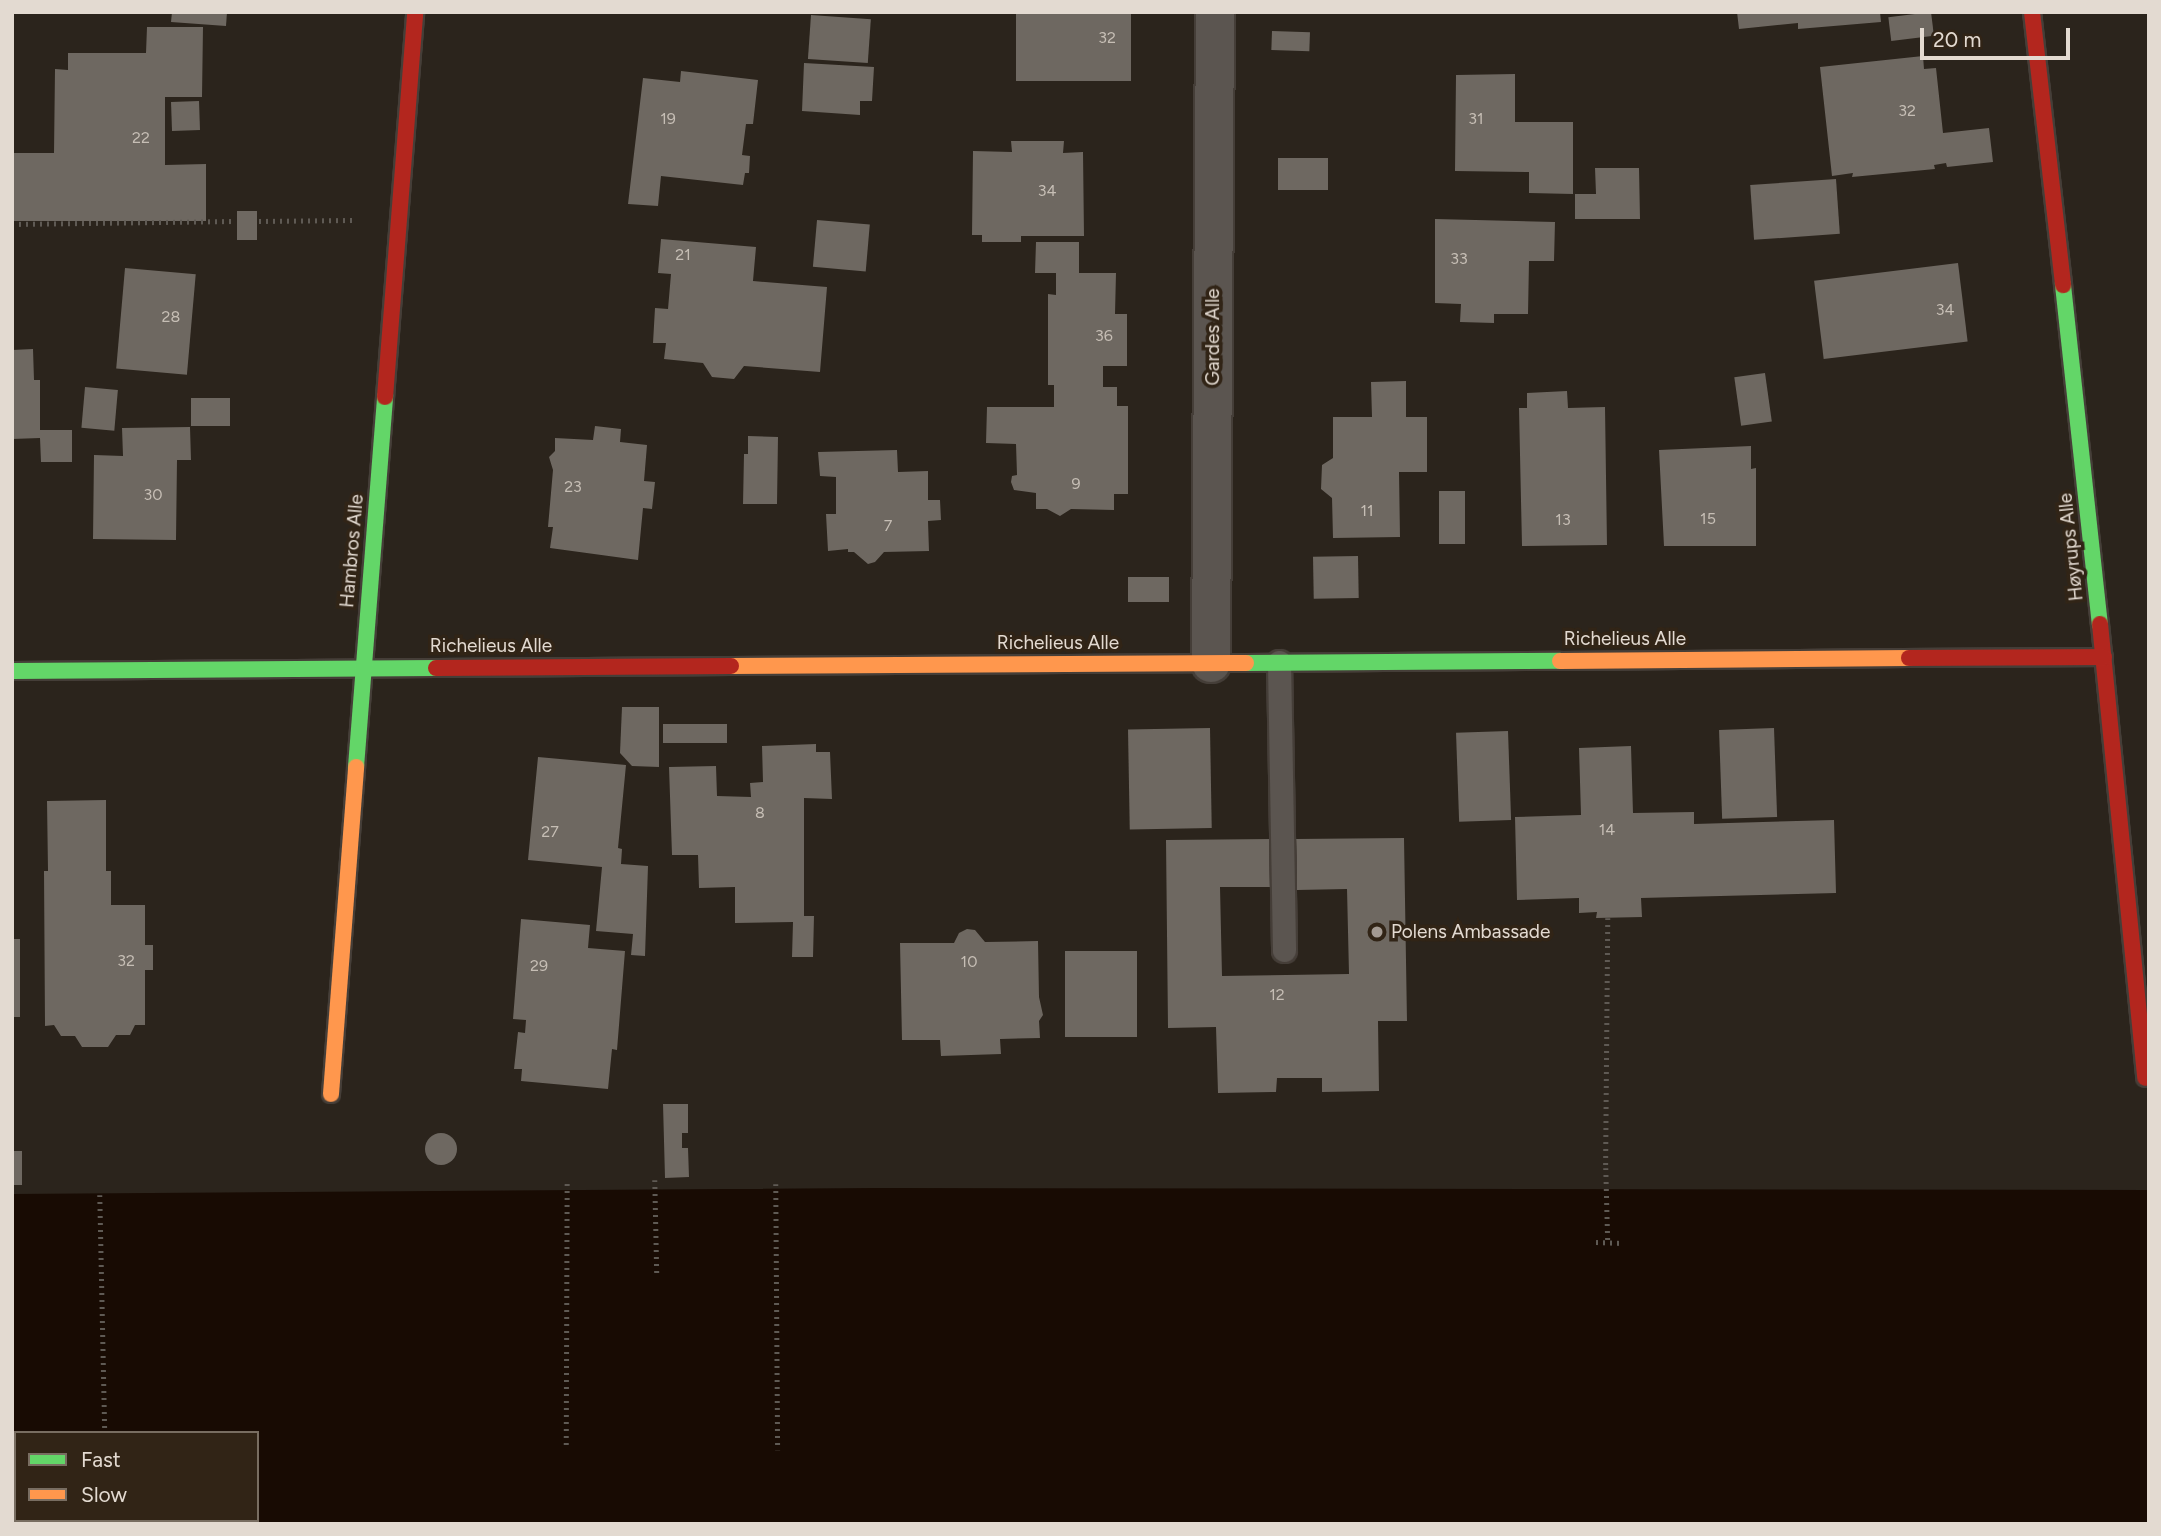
<!DOCTYPE html>
<meta charset="utf-8">
<style>
body{margin:0}
#map{position:relative;width:2161px;height:1536px;overflow:hidden;background:#2b241c;font-family:Figtree,sans-serif}
div>[style]{position:absolute}
.water>*{inset:0;background:#180b03}
.building>*{inset:0;background:#6e6861;transform-origin:0 0}
.round{border-radius:50%}
.path>*{height:4.5px;margin-top:-2.25px;transform-origin:0;background:repeating-linear-gradient(90deg,#5f5a54 0 2px,transparent 0 7px)}
.roads{filter:drop-shadow(2px 0 #453e38) drop-shadow(-2px 0 #453e38) drop-shadow(0 2px #453e38) drop-shadow(0 -2px #453e38)}
.lane>*{height:23px;margin:-11.5px;padding:0 11.5px;transform-origin:11.5px;border-radius:11.5px;background:#5b5550}
.street>*{height:38px;margin:-19px;padding:0 19px;transform-origin:19px;border-radius:19px;background:#5b5550}
.fast>*{height:16px;margin:-8px;padding:0 8px;transform-origin:8px;border-radius:8px;background:#63d668}
.slow>*{height:16px;margin:-8px;padding:0 8px;transform-origin:8px;border-radius:8px;background:#ff974d}
.jam>*{height:16px;margin:-8px;padding:0 8px;transform-origin:8px;border-radius:8px;background:#b3261e}
.dots>*{width:19px;height:19px;translate:-50% -50%;box-sizing:border-box;border:4px solid #312416;border-radius:50%}
span{translate:-50% -50%;white-space:nowrap;text-align:center;line-height:1.15;-webkit-text-stroke:7px #312416;paint-order:stroke}
.number-label{font-size:16px;color:#c6beb5}
.number-label span{-webkit-text-stroke-width:0}
.street-label{font-size:19px;color:#e3dad1}
.poi-label{font-size:19px;color:#e3dad1}
.left{translate:0 -50%;text-align:left}
.frame{position:absolute;inset:0;border:14px solid #e3dad1;pointer-events:none}
.legend{position:absolute;left:14px;top:1431px;width:245px;height:91px;box-sizing:border-box;background:#312416;border:2px solid #786d61;margin:0;padding:9px 12px;list-style:none;font-size:21px;color:#e3dad1}
.legend li{display:flex;align-items:center;gap:14px;height:35px}
.legend b{width:35px;border:2px solid #786d61}
.scale{position:absolute;left:1920px;top:28px;width:150px;height:32px;box-sizing:border-box;border:4px solid #e3dad1;border-top:0;padding-left:9px;font-size:21px;line-height:24px;white-space:nowrap;color:#e3dad1;-webkit-text-stroke:5px #312416;paint-order:stroke}
</style>
<div id="map">
<div class="water">
<i style="clip-path:polygon(evenodd,879px 1188px,2149px 1190px,2149px 1524px,12px 1524px,12px 1194px,879px 1188px,16px 1433px,257px 1433px,257px 1520px,16px 1520px,16px 1433px)"></i>
</div>
<div class="building">
<i style="clip-path:polygon(172px 12px,227px 12px,226px 26px,171px 22px)"></i>
<i style="left:1016px;top:12px;width:115px;height:69px"></i>
<i style="clip-path:polygon(1737px 12px,1880px 12px,1881px 22px,1798px 29px,1798px 23px,1739px 29px)"></i>
<i style="left:1931px;top:12px;width:24px;height:43px;rotate:83deg"></i>
<i style="left:811px;top:15px;width:60px;height:44px;rotate:4deg"></i>
<i style="clip-path:polygon(147px 27px,203px 27px,202px 97px,165px 97px,165px 165px,206px 164px,206px 221px,12px 221px,12px 153px,54px 153px,55px 69px,68px 70px,68px 53px,146px 53px)"></i>
<i style="left:1272px;top:31px;width:38px;height:19px;rotate:2deg"></i>
<i style="clip-path:polygon(1923px 56px,1924px 69px,1936px 68px,1943px 133px,1989px 128px,1993px 162px,1947px 167px,1946px 163px,1934px 165px,1935px 169px,1852px 177px,1853px 173px,1832px 176px,1820px 67px)"></i>
<i style="clip-path:polygon(804px 63px,874px 67px,872px 101px,860px 101px,860px 115px,802px 111px)"></i>
<i style="clip-path:polygon(681px 71px,758px 80px,753px 124px,746px 124px,742px 155px,750px 156px,749px 173px,745px 173px,743px 185px,661px 176px,658px 206px,628px 204px,643px 78px,680px 82px)"></i>
<i style="clip-path:polygon(1515px 74px,1515px 122px,1573px 122px,1573px 194px,1529px 193px,1529px 172px,1455px 171px,1456px 75px)"></i>
<i style="left:199px;top:101px;width:29px;height:28px;rotate:88deg"></i>
<i style="clip-path:polygon(1011px 141px,1064px 141px,1063px 153px,1083px 152px,1084px 236px,1021px 236px,1021px 242px,982px 242px,982px 235px,972px 235px,973px 151px,1012px 152px)"></i>
<i style="left:1278px;top:158px;width:50px;height:32px"></i>
<i style="clip-path:polygon(1595px 168px,1639px 168px,1640px 219px,1575px 219px,1575px 194px,1596px 194px)"></i>
<i style="left:1836px;top:179px;width:55px;height:86px;rotate:86deg"></i>
<i style="left:237px;top:211px;width:20px;height:29px"></i>
<i style="clip-path:polygon(1435px 219px,1555px 222px,1554px 261px,1529px 261px,1528px 314px,1494px 314px,1494px 323px,1460px 322px,1461px 304px,1435px 303px)"></i>
<i style="left:817px;top:220px;width:53px;height:47px;rotate:5deg"></i>
<i style="clip-path:polygon(661px 239px,756px 247px,753px 281px,827px 287px,820px 372px,744px 366px,734px 379px,712px 377px,703px 363px,664px 359px,666px 343px,653px 343px,655px 308px,668px 309px,671px 274px,658px 273px)"></i>
<i style="clip-path:polygon(1036px 242px,1079px 242px,1079px 273px,1116px 273px,1115px 314px,1127px 314px,1127px 366px,1103px 366px,1103px 387px,1117px 387px,1117px 406px,1128px 406px,1128px 494px,1114px 494px,1114px 510px,1071px 509px,1060px 516px,1047px 509px,1036px 509px,1036px 493px,1014px 490px,1011px 482px,1012px 476px,1017px 475px,1016px 444px,986px 443px,987px 407px,1054px 407px,1054px 385px,1048px 385px,1048px 294px,1056px 295px,1056px 273px,1035px 273px)"></i>
<i style="left:1958px;top:263px;width:79px;height:145px;rotate:83deg"></i>
<i style="left:125px;top:268px;width:71px;height:101px;rotate:5deg"></i>
<i style="clip-path:polygon(33px 349px,34px 380px,40px 380px,40px 430px,72px 430px,72px 462px,41px 462px,40px 438px,12px 439px,12px 350px)"></i>
<i style="left:1765px;top:373px;width:49px;height:31px;rotate:82deg"></i>
<i style="clip-path:polygon(1406px 381px,1406px 417px,1427px 417px,1427px 472px,1399px 472px,1400px 537px,1333px 538px,1332px 498px,1321px 489px,1322px 465px,1333px 458px,1333px 417px,1372px 417px,1371px 382px)"></i>
<i style="left:85px;top:387px;width:33px;height:41px;rotate:5deg"></i>
<i style="clip-path:polygon(1567px 391px,1568px 408px,1605px 407px,1607px 545px,1522px 546px,1519px 408px,1527px 408px,1527px 393px)"></i>
<i style="left:230px;top:398px;width:28px;height:39px;rotate:90deg"></i>
<i style="clip-path:polygon(595px 426px,621px 429px,620px 442px,647px 445px,644px 481px,655px 482px,652px 509px,643px 508px,638px 560px,550px 548px,553px 527px,548px 527px,553px 470px,549px 457px,555px 451px,555px 438px,593px 440px)"></i>
<i style="clip-path:polygon(190px 427px,191px 460px,177px 460px,176px 540px,93px 539px,94px 455px,123px 456px,122px 428px)"></i>
<i style="clip-path:polygon(748px 436px,778px 437px,777px 504px,743px 504px,744px 454px,748px 454px)"></i>
<i style="clip-path:polygon(1751px 446px,1751px 469px,1756px 468px,1756px 546px,1664px 546px,1659px 450px)"></i>
<i style="clip-path:polygon(897px 450px,898px 472px,928px 471px,928px 500px,940px 500px,941px 520px,928px 521px,929px 551px,884px 552px,875px 562px,868px 564px,854px 552px,848px 552px,848px 549px,828px 551px,826px 514px,836px 514px,836px 477px,820px 476px,818px 452px)"></i>
<i style="left:1439px;top:491px;width:26px;height:53px"></i>
<i style="left:1358px;top:556px;width:42px;height:45px;rotate:89deg"></i>
<i style="left:1128px;top:577px;width:41px;height:25px"></i>
<i style="clip-path:polygon(622px 707px,659px 707px,659px 767px,632px 766px,620px 753px)"></i>
<i style="left:727px;top:724px;width:19px;height:64px;rotate:90deg"></i>
<i style="left:1210px;top:728px;width:100px;height:82px;rotate:89deg"></i>
<i style="left:1774px;top:728px;width:89px;height:55px;rotate:88deg"></i>
<i style="left:1508px;top:731px;width:89px;height:52px;rotate:88deg"></i>
<i style="clip-path:polygon(816px 744px,816px 752px,830px 752px,832px 799px,804px 798px,804px 916px,814px 916px,813px 957px,792px 957px,793px 922px,735px 923px,735px 887px,699px 888px,698px 855px,672px 855px,669px 767px,716px 766px,717px 796px,751px 797px,750px 783px,763px 782px,762px 746px)"></i>
<i style="clip-path:polygon(1631px 746px,1633px 813px,1694px 812px,1694px 824px,1834px 820px,1836px 893px,1641px 898px,1642px 917px,1596px 918px,1597px 912px,1579px 913px,1579px 898px,1517px 900px,1515px 817px,1581px 815px,1579px 748px)"></i>
<i style="clip-path:polygon(538px 757px,626px 765px,618px 848px,622px 849px,621px 864px,648px 866px,645px 956px,631px 955px,633px 934px,596px 931px,602px 867px,528px 860px)"></i>
<i style="clip-path:polygon(106px 800px,106px 871px,111px 871px,111px 905px,145px 905px,145px 945px,153px 945px,153px 970px,145px 970px,145px 1025px,135px 1025px,130px 1035px,116px 1035px,108px 1047px,82px 1047px,75px 1036px,61px 1036px,54px 1025px,45px 1026px,44px 871px,48px 871px,47px 801px)"></i>
<i style="clip-path:polygon(1404px 838px,1407px 1021px,1378px 1021px,1379px 1091px,1322px 1092px,1322px 1078px,1277px 1078px,1276px 1092px,1218px 1093px,1216px 1027px,1168px 1028px,1166px 840px,1274px 839px,1275px 887px,1220px 887px,1222px 976px,1349px 974px,1347px 889px,1297px 890px,1296px 839px)"></i>
<i style="clip-path:polygon(521px 919px,590px 925px,588px 948px,625px 951px,617px 1050px,612px 1049px,608px 1089px,521px 1081px,522px 1069px,514px 1069px,518px 1032px,525px 1033px,526px 1020px,513px 1019px)"></i>
<i style="clip-path:polygon(967px 929px,975px 930px,985px 942px,1038px 941px,1039px 997px,1043px 1015px,1039px 1021px,1040px 1038px,1000px 1039px,1001px 1054px,941px 1056px,940px 1040px,902px 1040px,900px 943px,954px 943px,959px 933px)"></i>
<i style="left:12px;top:939px;width:8px;height:78px"></i>
<i style="left:1065px;top:951px;width:72px;height:86px"></i>
<i style="clip-path:polygon(663px 1104px,688px 1104px,688px 1133px,682px 1133px,682px 1148px,688px 1148px,689px 1177px,665px 1178px)"></i>
<i class="round" style="left:425px;top:1133px;width:32px;height:32px"></i>
<i style="left:22px;top:1151px;width:34px;height:10px;rotate:90deg"></i>
</div>
<div class="path">
<i style="left:259px;top:221px;width:93px;rotate:-0.6deg"></i>
<i style="left:12px;top:224px;width:223px;rotate:-0.8deg"></i>
<i style="left:1608px;top:918px;width:250px;rotate:90.5deg"></i>
<i style="left:1606px;top:1168px;width:74px;rotate:88.5deg"></i>
<i style="left:655px;top:1180px;width:97px;rotate:88.8deg"></i>
<i style="left:776px;top:1184px;width:266px;rotate:89.6deg"></i>
<i style="left:100px;top:1195px;width:238px;rotate:88.8deg"></i>
<i style="left:1596px;top:1242px;width:27px;rotate:2deg"></i>
<i style="left:566px;top:1445px;width:265px;rotate:-89.8deg"></i>
</div>
<div class="roads">
<div class="lane">
<i style="left:1279px;top:662px;width:288px;rotate:89deg"></i>
</div>
<div class="street">
<i style="left:1211px;top:663px;width:651px;rotate:-89.65deg"></i>
</div>
<div class="fast">
<i style="left:2063px;top:285px;width:341px;rotate:83.8deg"></i>
<i style="left:1246px;top:663px;width:314px;rotate:-0.4deg"></i>
<i style="left:12px;top:671px;width:424px;rotate:-0.4deg"></i>
<i style="left:356px;top:767px;width:371px;rotate:-85.5deg"></i>
</div>
<div class="slow">
<i style="left:1560px;top:661px;width:349px;rotate:-0.5deg"></i>
<i style="left:731px;top:666px;width:515px;rotate:-0.33deg"></i>
<i style="left:331px;top:1094px;width:328px;rotate:-85.6deg"></i>
</div>
<div class="jam">
<i style="left:2032px;top:12px;width:275px;rotate:83.5deg"></i>
<i style="left:385px;top:397px;width:386px;rotate:-85.5deg"></i>
<i style="left:2100px;top:624px;width:456px;rotate:84.3deg"></i>
<i style="left:1909px;top:658px;width:195px;rotate:-0.3deg"></i>
<i style="left:436px;top:668px;width:295px;rotate:-0.4deg"></i>
</div>
</div>
<div class="dots">
<i style="left:1377px;top:932px;background:#a39a92"></i>
</div>
<div class="number-label">
<span style="left:1107px;top:38px">32</span>
<span style="left:1907px;top:111px">32</span>
<span style="left:668px;top:119px">19</span>
<span style="left:1476px;top:119px">31</span>
<span style="left:141px;top:138px">22</span>
<span style="left:1047px;top:191px">34</span>
<span style="left:683px;top:255px">21</span>
<span style="left:1459px;top:259px">33</span>
<span style="left:1945px;top:310px">34</span>
<span style="left:171px;top:317px">28</span>
<span style="left:1104px;top:336px">36</span>
<span style="left:1076px;top:484px">9</span>
<span style="left:573px;top:487px">23</span>
<span style="left:153px;top:495px">30</span>
<span style="left:1367px;top:511px">11</span>
<span style="left:1708px;top:519px">15</span>
<span style="left:1563px;top:520px">13</span>
<span style="left:888px;top:526px">7</span>
<span style="left:760px;top:813px">8</span>
<span style="left:1607px;top:830px">14</span>
<span style="left:550px;top:832px">27</span>
<span style="left:126px;top:961px">32</span>
<span style="left:969px;top:962px">10</span>
<span style="left:539px;top:966px">29</span>
<span style="left:1277px;top:995px">12</span>
</div>
<div class="street-label">
<span style="left:1213px;top:337px;rotate:-90deg">Gardes Alle</span>
<span style="left:2071px;top:547px;rotate:-96deg">Høyrups Alle</span>
<span style="left:352px;top:551px;rotate:-85deg">Hambros Alle</span>
<span style="left:1625px;top:639px">Richelieus Alle</span>
<span style="left:1058px;top:643px">Richelieus Alle</span>
<span style="left:491px;top:646px">Richelieus Alle</span>
</div>
<div class="poi-label">
<span class="left" style="left:1391px;top:932px">Polens Ambassade</span>
</div>
<div class="frame"></div>
<ul class="legend">
<li><b style="height:9px;background:#63d668"></b>Fast</li>
<li><b style="height:9px;background:#ff974d"></b>Slow</li>
</ul>
<div class="scale">20 m</div>
</div>
